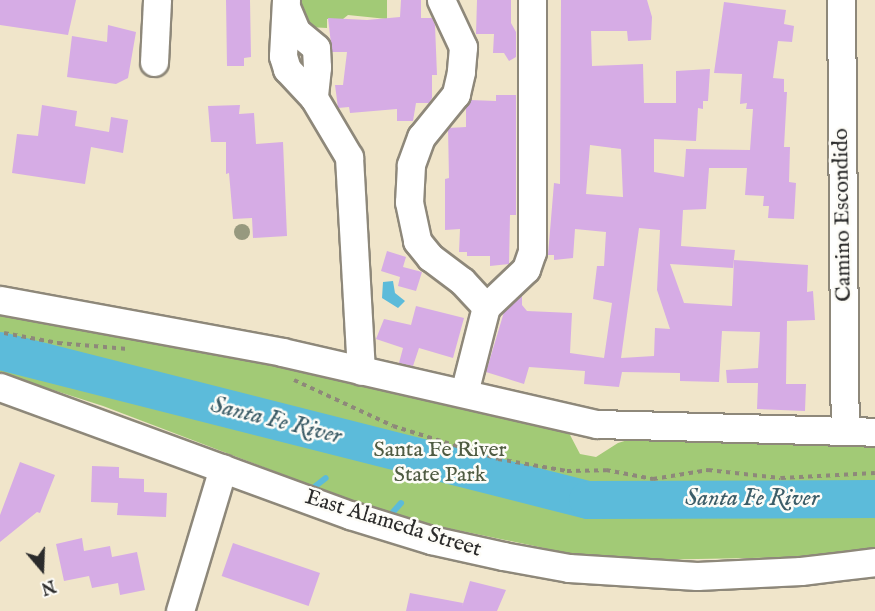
<!DOCTYPE html>
<style>
body{margin:0}
#map{position:relative;width:875px;height:611px;overflow:hidden;background:#f0e5ca;font-family:"IM FELL English",serif}
div>[style]{position:absolute}
.green>*{inset:0;background:#a2ca76}
.water>*{inset:0;background:#5cbbda}
.stream>*{height:6px;margin:-3px;padding:0 3px;transform-origin:3px;border-radius:3px;background:#5cbbda}
.river>*{height:38px;margin:-19px;padding:0 19px;transform-origin:19px;border-radius:19px;background:#5cbbda}
.building>*{inset:0;background:#d6ace5;transform-origin:0 0}
.path>*{height:4px;margin-top:-2px;transform-origin:0;background:repeating-linear-gradient(90deg,#8e887a 0 4.5px,transparent 0 9px)}
.roads{filter:drop-shadow(2px 0 #8e887a) drop-shadow(-2px 0 #8e887a) drop-shadow(0 2px #8e887a) drop-shadow(0 -2px #8e887a)}
.minor>*{height:27px;margin:-13.5px;padding:0 13.5px;transform-origin:13.5px;border-radius:13.5px;background:#fff}
.trees>*{width:16px;height:16px;margin:-8px;border-radius:50%;background:#97997f}
span{translate:-50% -50%;white-space:nowrap;text-align:center;line-height:1.15;-webkit-text-stroke:5px #fdfcf7;paint-order:stroke}
.street-label{font-size:22px;color:#2b2b2b}
.park-label{font-size:22px;color:#4f5b42}
.water-label{font-size:24px;color:#3c5d68;font-style:italic}
.north{position:absolute;left:12px;top:539px;width:60px;height:60px;-webkit-text-stroke:4px #fdfcf7;paint-order:stroke;rotate:161deg;font-size:16px;font-weight:700;line-height:24px;text-align:center;color:#2b2b2b}
.north::after{content:'';display:block;margin:auto;width:21px;height:27px;background:#2b2b2b;clip-path:polygon(50% 0,100% 100%,50% 72%,0 100%)}
</style>
<div id="map">
<div class="green">
<i style="clip-path:polygon(290px 0,387px 0,387px 19px,348px 15px,343px 19px,327px 19px,327px 28px,289px 26px)"></i>
<i style="clip-path:polygon(0 305px,493px 412px,569px 433px,580px 454px,596px 457px,618px 443px,631px 439px,875px 447px,875px 547px,800px 557px,644px 560px,568px 553px,418px 522px,355px 502px,103px 406px,0 373px)"></i>
</div>
<div class="water">
<i style="clip-path:polygon(393px 281px,395px 293px,405px 301px,398px 308px,382px 298px,383px 282px)"></i>
</div>
<div class="stream">
<i style="left:313px;top:488px;width:16px;rotate:-38deg"></i>
<i style="left:393px;top:512px;width:12px;rotate:-48deg"></i>
</div>
<div class="river">
<i style="left:0;top:351px;width:607px;rotate:14.22deg"></i>
<i style="left:588px;top:500px;width:287px;rotate:-0.2deg"></i>
</div>
<div class="building">
<i style="clip-path:polygon(0 0,76px 0,68px 35px,0 25px)"></i>
<i style="clip-path:polygon(226px 0,250px 0,251px 57px,244px 58px,244px 66px,227px 66px)"></i>
<i style="clip-path:polygon(401px 0,421px 0,421px 18px,432px 18px,435px 25px,437px 75px,432px 75px,432px 98px,429px 103px,416px 103px,413px 121px,397px 121px,397px 109px,350px 113px,349px 107px,338px 108px,335px 85px,343px 85px,347px 52px,332px 52px,328px 18px,367px 20px,400px 17px)"></i>
<i style="clip-path:polygon(477px 0,511px 0,511px 23px,516px 32px,516px 57px,509px 61px,504px 53px,493px 53px,494px 34px,476px 34px)"></i>
<i style="clip-path:polygon(evenodd,561px 0,647px 0,652px 17px,651px 40px,628px 41px,627px 31px,591px 31px,592px 66px,643px 64px,644px 103px,676px 103px,676px 71px,710px 69px,708px 101px,703px 101px,703px 109px,698px 108px,696px 141px,654px 139px,654px 172px,684px 177px,686px 149px,750px 150px,753px 109px,746px 109px,747px 103px,740px 104px,742px 74px,714px 73px,724px 2px,786px 10px,784px 24px,794px 26px,792px 42px,778px 41px,773px 78px,784px 79px,784px 92px,787px 92px,784px 147px,790px 147px,789px 182px,796px 183px,794px 219px,768px 218px,769px 206px,763px 206px,764px 196px,745px 195px,747px 168px,709px 168px,706px 209px,683px 210px,681px 246px,735px 250px,733px 268px,670px 264px,684px 303px,732px 306px,734px 260px,808px 265px,807px 292px,813px 291px,815px 320px,787px 321px,786px 384px,806px 384px,805px 411px,757px 409px,758px 383px,727px 383px,726px 370px,758px 368px,760px 332px,722px 331px,719px 382px,680px 381px,680px 373px,622px 372px,619px 387px,584px 384px,585px 371px,529px 367px,524px 384px,486px 372px,504px 312px,522px 294px,522px 305px,527px 311px,572px 313px,570px 353px,604px 358px,612px 303px,593px 299px,597px 266px,604px 266px,606px 232px,575px 229px,573px 258px,554px 260px,554px 255px,548px 255px,554px 183px,560px 184px,561px 0,590px 145px,621px 149px,623px 197px,586px 194px,590px 145px,561px 0,639px 228px,660px 230px,657px 290px,670px 329px,655px 328px,654px 356px,621px 358px,639px 228px)"></i>
<i style="clip-path:polygon(108px 25px,136px 32px,128px 78px,116px 84px,67px 77px,72px 36px,107px 42px)"></i>
<i style="clip-path:polygon(496px 95px,516px 95px,516px 215px,510px 215px,509px 264px,490px 266px,490px 256px,467px 256px,467px 252px,459px 252px,460px 229px,445px 230px,445px 179px,449px 178px,448px 128px,466px 127px,466px 106px,470px 100px,496px 101px)"></i>
<i style="clip-path:polygon(42px 105px,77px 111px,75px 126px,109px 132px,111px 117px,128px 120px,123px 153px,91px 147px,85px 184px,12px 173px,17px 134px,38px 136px)"></i>
<i style="clip-path:polygon(240px 105px,239px 114px,254px 113px,256px 144px,283px 142px,287px 236px,253px 238px,252px 218px,233px 219px,229px 173px,226px 174px,226px 142px,211px 142px,208px 106px)"></i>
<i style="clip-path:polygon(387px 251px,406px 257px,403px 267px,422px 272px,416px 291px,398px 286px,400px 277px,381px 271px)"></i>
<i style="clip-path:polygon(416px 306px,464px 318px,453px 358px,419px 348px,413px 366px,399px 363px,403px 348px,376px 339px,384px 319px,411px 325px)"></i>
<i style="clip-path:polygon(20px 462px,55px 475px,40px 513px,37px 512px,0 542px,0 515px)"></i>
<i style="clip-path:polygon(92px 466px,119px 467px,119px 478px,144px 479px,144px 492px,167px 493px,166px 517px,117px 515px,118px 503px,91px 502px)"></i>
<i style="clip-path:polygon(82px 538px,84px 551px,110px 546px,112px 557px,137px 552px,145px 590px,120px 595px,118px 583px,92px 588px,89px 576px,64px 581px,56px 544px)"></i>
<i style="left:233px;top:543px;width:92px;height:35px;rotate:19deg"></i>
<i style="clip-path:polygon(470px 581px,506px 590px,497px 611px,406px 611px,410px 593px,463px 603px,462px 607px)"></i>
</div>
<div class="path">
<i style="left:4px;top:333px;width:55px;rotate:10.5deg"></i>
<i style="left:58px;top:343px;width:70px;rotate:4.9deg"></i>
<i style="left:294px;top:380px;width:109px;rotate:24.9deg"></i>
<i style="left:393px;top:426px;width:110px;rotate:17.4deg"></i>
<i style="left:498px;top:459px;width:70px;rotate:9.9deg"></i>
<i style="left:567px;top:471px;width:39px;rotate:-1deg"></i>
<i style="left:606px;top:470px;width:48px;rotate:10.8deg"></i>
<i style="left:653px;top:479px;width:56px;rotate:-9.3deg"></i>
<i style="left:708px;top:470px;width:73px;rotate:6.3deg"></i>
<i style="left:781px;top:478px;width:94px;rotate:-3deg"></i>
</div>
<div class="roads">
<div class="minor">
<i style="left:286px;top:0;width:56px;rotate:93.1deg"></i>
<i style="left:283px;top:56px;width:14px;rotate:73deg"></i>
<i style="left:287px;top:69px;width:40px;rotate:47deg"></i>
<i style="left:314px;top:98px;width:69px;rotate:59.3deg"></i>
<i style="left:349px;top:157px;width:214px;rotate:86.8deg"></i>
<i style="left:441px;top:0;width:52px;rotate:64.9deg"></i>
<i style="left:463px;top:47px;width:25px;rotate:95deg"></i>
<i style="left:461px;top:72px;width:23px;rotate:103deg"></i>
<i style="left:456px;top:94px;width:55px;rotate:129.1deg"></i>
<i style="left:421px;top:137px;width:30px;rotate:110deg"></i>
<i style="left:411px;top:165px;width:37px;rotate:93deg"></i>
<i style="left:409px;top:202px;width:40px;rotate:78deg"></i>
<i style="left:417px;top:241px;width:21px;rotate:51deg"></i>
<i style="left:430px;top:257px;width:40px;rotate:37deg"></i>
<i style="left:462px;top:281px;width:35px;rotate:47deg"></i>
<i style="left:841px;top:0;width:430px;rotate:89.5deg"></i>
<i style="left:286px;top:7px;width:26px;rotate:67deg"></i>
<i style="left:296px;top:31px;width:26px;rotate:40deg"></i>
<i style="left:316px;top:48px;width:19px;rotate:87deg"></i>
<i style="left:317px;top:67px;width:31px;rotate:96deg"></i>
<i style="left:154px;top:62px;width:62px;rotate:-87.2deg"></i>
<i style="left:0;top:300px;width:287px;rotate:10.4deg"></i>
<i style="left:282px;top:352px;width:323px;rotate:12.9deg"></i>
<i style="left:597px;top:424px;width:278px;rotate:1.6deg"></i>
<i style="left:0;top:387px;width:373px;rotate:20.1deg"></i>
<i style="left:350px;top:515px;width:85px;rotate:17.2deg"></i>
<i style="left:431px;top:540px;width:74px;rotate:12.5deg"></i>
<i style="left:503px;top:556px;width:67px;rotate:10.3deg"></i>
<i style="left:569px;top:568px;width:128px;rotate:3.6deg"></i>
<i style="left:697px;top:576px;width:104px;rotate:-2.8deg"></i>
<i style="left:801px;top:571px;width:75px;rotate:-6.9deg"></i>
<i style="left:464px;top:393px;width:89px;rotate:-75.7deg"></i>
<i style="left:486px;top:307px;width:55px;rotate:-43.5deg"></i>
<i style="left:526px;top:269px;width:18px;rotate:-71deg"></i>
<i style="left:532px;top:252px;width:252px;rotate:-90deg"></i>
<i style="left:180px;top:611px;width:149px;rotate:-73.3deg"></i>
</div>
</div>
<div class="trees">
<i style="left:242px;top:232px"></i>
</div>
<div class="street-label">
<span style="left:843px;top:215px;rotate:-91deg">Camino Escondido</span>
<span style="left:393px;top:524px;rotate:17deg">East Alameda Street</span>
</div>
<div class="park-label">
<span style="left:440px;top:463px">Santa Fe River<br>State Park</span>
</div>
<div class="water-label">
<span style="left:276px;top:421px;rotate:14deg">Santa Fe River</span>
<span style="left:752px;top:499px">Santa Fe River</span>
</div>
<div class="north">N</div>
</div>
